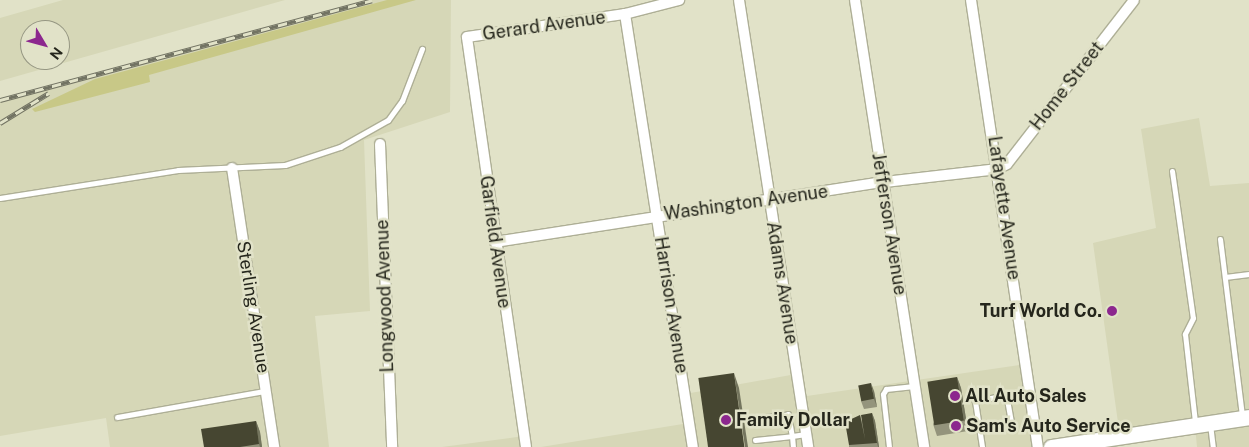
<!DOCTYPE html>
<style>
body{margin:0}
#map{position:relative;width:1249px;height:447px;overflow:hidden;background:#e1e2c8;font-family:"Public Sans",sans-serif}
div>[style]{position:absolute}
.built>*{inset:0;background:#d6d7b7}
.green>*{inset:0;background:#c8c887}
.roads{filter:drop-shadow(1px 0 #aeaf96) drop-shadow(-1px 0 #aeaf96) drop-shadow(0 1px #aeaf96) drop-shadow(0 -1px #aeaf96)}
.service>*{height:5px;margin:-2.5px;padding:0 2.5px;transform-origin:2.5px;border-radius:2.5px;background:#fff}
.minor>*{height:10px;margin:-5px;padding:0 5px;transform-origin:5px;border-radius:5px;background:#fff}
.primary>*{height:15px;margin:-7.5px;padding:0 7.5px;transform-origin:7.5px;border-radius:7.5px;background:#fff}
.rail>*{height:5px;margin-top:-2.5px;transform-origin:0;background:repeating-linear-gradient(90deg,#e1e2c8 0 9px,#727363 0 18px);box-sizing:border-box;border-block:1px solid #727363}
.wall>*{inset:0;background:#94947c}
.shaded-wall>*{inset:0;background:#74755e}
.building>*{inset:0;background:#464631;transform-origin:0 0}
.dots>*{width:14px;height:14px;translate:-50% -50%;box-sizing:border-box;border:2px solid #e1e2c8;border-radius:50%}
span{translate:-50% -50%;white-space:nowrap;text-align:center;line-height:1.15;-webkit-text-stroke:5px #e1e2c8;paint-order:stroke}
.street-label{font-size:18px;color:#25261c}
.poi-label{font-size:18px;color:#25261c;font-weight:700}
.right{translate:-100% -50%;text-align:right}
.left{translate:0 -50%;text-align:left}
.north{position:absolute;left:20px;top:20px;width:50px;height:50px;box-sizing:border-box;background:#e1e2c8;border:1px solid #969783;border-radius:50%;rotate:127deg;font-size:14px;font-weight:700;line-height:20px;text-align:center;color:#25261c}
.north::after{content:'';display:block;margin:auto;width:18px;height:22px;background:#8c278e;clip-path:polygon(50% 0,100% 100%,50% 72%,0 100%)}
</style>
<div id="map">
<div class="built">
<i style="clip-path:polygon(evenodd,63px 0,285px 0,0 81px,0 18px,63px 0,30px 30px,60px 30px,60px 60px,30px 60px,30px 30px)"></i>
<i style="clip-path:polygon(372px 0,451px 0,450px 112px,364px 140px,370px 311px,315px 316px,329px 447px,110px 447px,106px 418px,0 436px,0 100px)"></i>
<i style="clip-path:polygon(1199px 118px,1210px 186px,1249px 183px,1249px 447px,1197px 447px,1195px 426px,1120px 437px,1093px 243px,1156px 228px,1141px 129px)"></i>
<i style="clip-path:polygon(1026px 364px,1038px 447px,541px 447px,689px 423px,685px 394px,796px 374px,800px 397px)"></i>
<i style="clip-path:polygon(524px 436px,526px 447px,442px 447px)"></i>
</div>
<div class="green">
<i style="clip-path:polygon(387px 0,416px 0,149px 75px,150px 82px,35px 112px,32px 109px,95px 79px)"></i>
</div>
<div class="roads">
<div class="service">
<i style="left:1172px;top:171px;width:148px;rotate:81.9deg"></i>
<i style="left:1193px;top:318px;width:18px;rotate:117deg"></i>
<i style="left:1185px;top:334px;width:89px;rotate:83.5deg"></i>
<i style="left:0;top:198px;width:180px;rotate:-8.9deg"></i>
<i style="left:178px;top:170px;width:107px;rotate:-2.7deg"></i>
<i style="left:285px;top:165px;width:58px;rotate:-18.1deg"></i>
<i style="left:340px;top:147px;width:55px;rotate:-29.4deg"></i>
<i style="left:388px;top:120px;width:24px;rotate:-54deg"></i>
<i style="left:402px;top:101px;width:56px;rotate:-69deg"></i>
<i style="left:1220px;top:239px;width:177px;rotate:82.9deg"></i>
<i style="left:1225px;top:277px;width:24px;rotate:-7deg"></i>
<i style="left:117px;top:417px;width:150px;rotate:-10deg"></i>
<i style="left:750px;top:419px;width:38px;rotate:-7deg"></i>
<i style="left:788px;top:414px;width:22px;rotate:80deg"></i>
<i style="left:792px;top:436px;width:14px;rotate:-8deg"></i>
<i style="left:1210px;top:424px;width:23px;rotate:83deg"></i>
<i style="left:979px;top:429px;width:33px;rotate:-12deg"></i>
<i style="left:1011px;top:422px;width:27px;rotate:-100deg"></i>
<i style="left:1006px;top:395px;width:32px;rotate:169deg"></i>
<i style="left:975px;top:401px;width:47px;rotate:81.3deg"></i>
<i style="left:755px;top:440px;width:37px;rotate:-6deg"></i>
<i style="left:792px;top:436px;width:11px;rotate:85deg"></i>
<i style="left:889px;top:447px;width:53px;rotate:-96.5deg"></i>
<i style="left:883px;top:394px;width:6px;rotate:-59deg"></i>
<i style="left:886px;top:389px;width:28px;rotate:-6deg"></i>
</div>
<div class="minor">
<i style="left:739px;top:0;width:452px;rotate:81.2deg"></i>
<i style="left:855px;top:0;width:452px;rotate:81.2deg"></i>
<i style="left:971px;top:0;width:452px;rotate:81.5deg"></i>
<i style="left:625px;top:14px;width:438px;rotate:81.1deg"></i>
<i style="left:380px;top:144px;width:303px;rotate:87.7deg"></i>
<i style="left:232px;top:168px;width:282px;rotate:81.4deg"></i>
<i style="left:495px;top:242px;width:386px;rotate:-8.8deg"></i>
<i style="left:876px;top:183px;width:123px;rotate:-6.5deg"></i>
<i style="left:998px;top:169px;width:10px;rotate:-29deg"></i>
<i style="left:1007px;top:164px;width:207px;rotate:-52.2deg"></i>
<i style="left:526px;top:447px;width:414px;rotate:-98.2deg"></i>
<i style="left:467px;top:37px;width:160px;rotate:-8.3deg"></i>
<i style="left:625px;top:14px;width:56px;rotate:-14.5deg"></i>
</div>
<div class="primary">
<i style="left:1051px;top:447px;width:200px;rotate:-8.6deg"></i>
</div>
</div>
<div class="rail">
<i style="left:0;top:100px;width:385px;rotate:-15deg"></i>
<i style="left:0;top:123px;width:57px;rotate:-31.5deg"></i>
</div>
<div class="wall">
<i style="clip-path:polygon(957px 377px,961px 388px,968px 431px,937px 436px,933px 424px)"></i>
<i style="clip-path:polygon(874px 391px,877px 407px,864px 409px,861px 401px)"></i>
<i style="clip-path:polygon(872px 413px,875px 421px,879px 447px,849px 447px,849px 445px,860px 415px,862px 422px)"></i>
<i style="clip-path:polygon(256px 421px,260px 432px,262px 447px,204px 447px)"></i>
</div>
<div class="shaded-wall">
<i style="clip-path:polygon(734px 373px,739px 388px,748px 447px,745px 447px)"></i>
<i style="clip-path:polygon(957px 377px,961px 388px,968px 431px,964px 420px)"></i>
<i style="clip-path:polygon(871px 383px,874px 391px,877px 407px,874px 399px)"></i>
<i style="clip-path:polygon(872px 413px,875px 421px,879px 447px,878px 447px,877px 443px)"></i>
<i style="clip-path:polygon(256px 421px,260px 432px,262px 447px,260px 447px,259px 444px)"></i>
</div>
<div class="building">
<i style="left:734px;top:373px;width:75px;height:36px;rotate:82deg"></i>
<i style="left:957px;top:377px;width:44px;height:30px;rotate:81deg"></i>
<i style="left:871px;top:383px;width:16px;height:13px;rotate:79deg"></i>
<i style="clip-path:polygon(872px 413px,877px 443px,849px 445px,845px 422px,860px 415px,865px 439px,861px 415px)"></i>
<i style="clip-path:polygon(256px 421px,259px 444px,240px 447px,204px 447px,201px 429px)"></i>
</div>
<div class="dots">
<i style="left:1112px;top:311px;background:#8c278e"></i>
<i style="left:955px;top:396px;background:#8c278e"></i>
<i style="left:726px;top:420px;background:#8c278e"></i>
<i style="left:956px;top:426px;background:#8c278e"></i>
</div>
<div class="street-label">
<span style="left:544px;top:26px;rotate:-8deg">Gerard Avenue</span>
<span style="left:1067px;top:86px;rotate:-52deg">Home Street</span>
<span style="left:746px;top:203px;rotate:-8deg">Washington Avenue</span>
<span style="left:1004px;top:208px;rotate:82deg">Lafayette Avenue</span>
<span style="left:889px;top:224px;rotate:81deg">Jefferson Avenue</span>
<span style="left:495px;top:242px;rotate:82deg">Garfield Avenue</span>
<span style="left:782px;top:283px;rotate:81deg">Adams Avenue</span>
<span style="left:385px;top:296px;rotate:-92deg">Longwood Avenue</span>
<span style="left:671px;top:305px;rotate:81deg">Harrison Avenue</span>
<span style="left:253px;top:307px;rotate:81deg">Sterling Avenue</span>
</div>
<div class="poi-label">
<span class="right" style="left:1102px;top:311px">Turf World Co.</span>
<span class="left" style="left:965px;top:396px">All Auto Sales</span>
<span class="left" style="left:736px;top:420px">Family Dollar</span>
<span class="left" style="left:966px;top:426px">Sam's Auto Service</span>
</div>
<div class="north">N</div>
</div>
